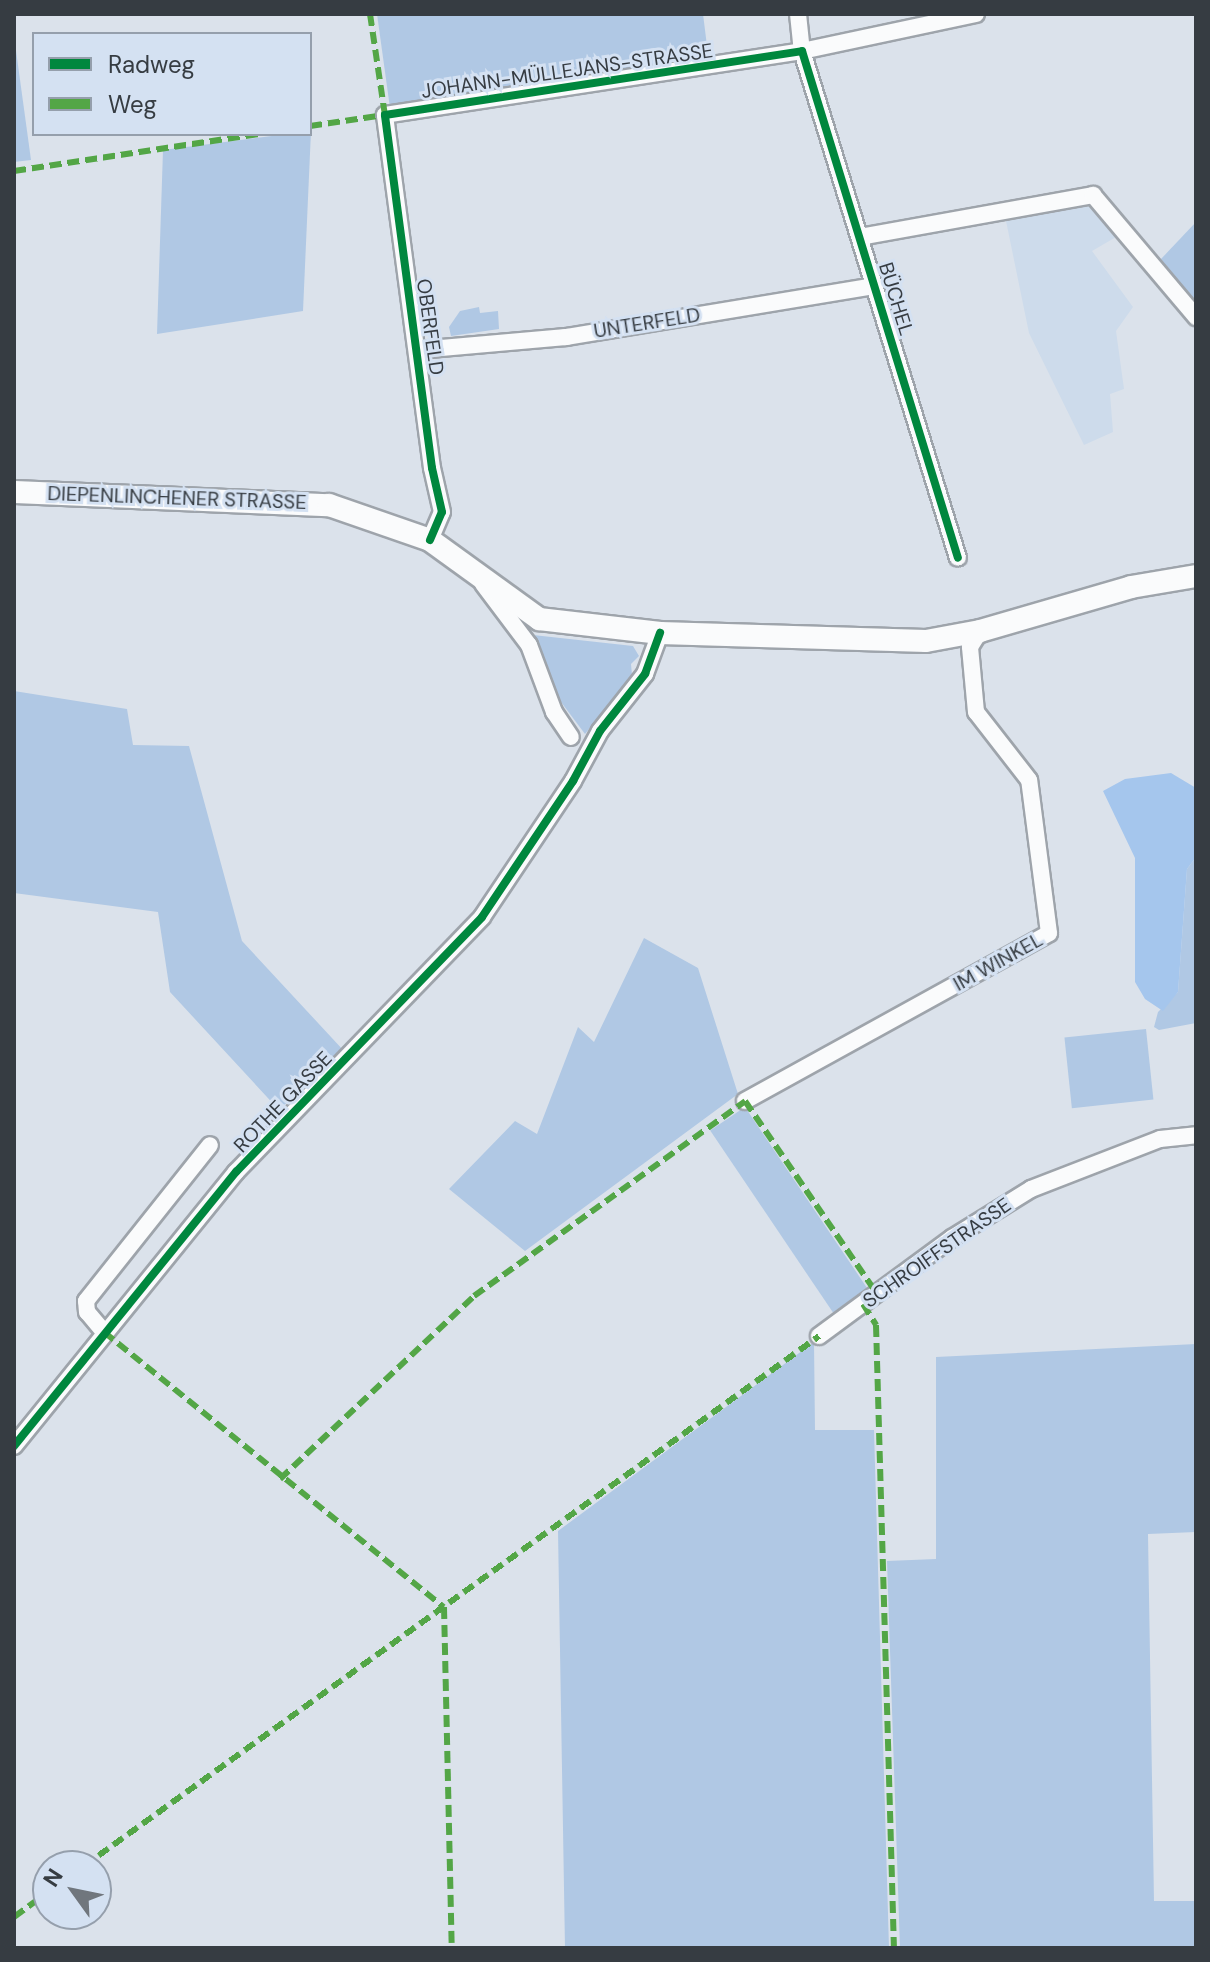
<!DOCTYPE html>
<meta charset="utf-8">
<style>
body{margin:0}
#map{position:relative;width:1210px;height:1962px;overflow:hidden;background:#dbe2eb;font-family:"DM Sans",sans-serif}
div>[style]{position:absolute}
.built>*{inset:0;background:#cddbeb}
.green>*{inset:0;background:#b0c8e4;transform-origin:0 0}
.forest>*{inset:0;background:#a5c6ed}
.roads{filter:drop-shadow(2px 0 #9ea4ab) drop-shadow(-2px 0 #9ea4ab) drop-shadow(0 2px #9ea4ab) drop-shadow(0 -2px #9ea4ab)}
.street>*{height:16px;margin:-8px;padding:0 8px;transform-origin:8px;border-radius:8px;background:#fafbfc}
.secondary>*{height:22px;margin:-11px;padding:0 11px;transform-origin:11px;border-radius:11px;background:#fafbfc}
.quiet>*{height:6px;margin-top:-3px;transform-origin:0;background:repeating-linear-gradient(90deg,#53a646 0 12px,transparent 0 18px)}
.cycleway>*{height:8px;margin:-4px;padding:0 4px;transform-origin:4px;border-radius:4px;background:#00873e}
span{translate:-50% -50%;white-space:nowrap;text-align:center;line-height:1.15;-webkit-text-stroke:6px #d4e1f2;paint-order:stroke}
.street-label{font-size:20px;color:#363c42}
.frame{position:absolute;inset:0;border:16px solid #363c42;pointer-events:none}
.legend{position:absolute;left:32px;top:32px;width:280px;height:104px;box-sizing:border-box;background:#d4e1f2;border:2px solid #959fac;margin:0;padding:10px 14px;list-style:none;font-size:24px;color:#363c42}
.legend li{display:flex;align-items:center;gap:16px;height:40px}
.legend b{width:40px;border:2px solid #959fac}
.north{position:absolute;left:32px;top:1850px;width:80px;height:80px;box-sizing:border-box;background:#d4e1f2;border:2px solid #959fac;border-radius:50%;rotate:303deg;font-size:22px;font-weight:700;line-height:32px;text-align:center;color:#363c42}
.north::after{content:'';display:block;margin:auto;width:28px;height:36px;background:#70767d;clip-path:polygon(50% 0,100% 100%,50% 72%,0 100%)}
</style>
<div id="map">
<div class="built">
<i style="clip-path:polygon(1091px 200px,1116px 237px,1092px 251px,1133px 307px,1116px 331px,1124px 389px,1110px 394px,1113px 432px,1084px 445px,1029px 333px,1005px 216px)"></i>
</div>
<div class="green">
<i style="clip-path:polygon(377px 14px,703px 14px,709px 62px,390px 108px)"></i>
<i style="clip-path:polygon(14px 36px,31px 160px,14px 162px)"></i>
<i style="clip-path:polygon(311px 131px,303px 311px,157px 334px,163px 150px)"></i>
<i style="clip-path:polygon(1196px 222px,1196px 305px,1161px 259px)"></i>
<i style="clip-path:polygon(479px 307px,480px 313px,498px 311px,499px 329px,451px 336px,449px 327px,460px 311px)"></i>
<i style="clip-path:polygon(533px 635px,633px 646px,639px 656px,631px 664px,632px 675px,585px 734px,558px 698px)"></i>
<i style="clip-path:polygon(14px 691px,127px 709px,133px 745px,189px 746px,242px 941px,344px 1051px,279px 1110px,170px 992px,158px 912px,14px 893px)"></i>
<i style="clip-path:polygon(1196px 857px,1196px 1023px,1159px 1030px,1154px 1027px,1158px 1012px,1178px 992px,1187px 869px)"></i>
<i style="clip-path:polygon(644px 938px,698px 968px,738px 1094px,525px 1251px,449px 1189px,515px 1121px,537px 1134px,578px 1027px,594px 1042px)"></i>
<i style="left:1146px;top:1029px;width:71px;height:82px;rotate:84deg"></i>
<i style="left:745px;top:1107px;width:223px;height:42px;rotate:56deg"></i>
<i style="clip-path:polygon(814px 1342px,815px 1430px,874px 1430px,889px 1948px,565px 1948px,558px 1531px)"></i>
<i style="clip-path:polygon(1196px 1344px,1196px 1532px,1148px 1534px,1154px 1901px,1196px 1901px,1196px 1948px,900px 1948px,887px 1561px,936px 1559px,936px 1357px)"></i>
</div>
<div class="forest">
<i style="clip-path:polygon(1171px 773px,1196px 788px,1196px 857px,1187px 869px,1178px 992px,1163px 1011px,1145px 999px,1135px 982px,1135px 858px,1103px 791px,1125px 779px)"></i>
</div>
<div class="roads">
<div class="street">
<i style="left:798px;top:14px;width:37px;rotate:84deg"></i>
<i style="left:802px;top:51px;width:178px;rotate:-12deg"></i>
<i style="left:860px;top:237px;width:237px;rotate:-10.2deg"></i>
<i style="left:1093px;top:195px;width:160px;rotate:49.8deg"></i>
<i style="left:418px;top:350px;width:149px;rotate:-5deg"></i>
<i style="left:566px;top:337px;width:313px;rotate:-9.4deg"></i>
<i style="left:430px;top:540px;width:30px;rotate:-67deg"></i>
<i style="left:442px;top:512px;width:45px;rotate:-102.8deg"></i>
<i style="left:432px;top:468px;width:356px;rotate:-97.6deg"></i>
<i style="left:385px;top:115px;width:422px;rotate:-8.7deg"></i>
<i style="left:802px;top:51px;width:530px;rotate:72.9deg"></i>
<i style="left:483px;top:584px;width:76px;rotate:53deg"></i>
<i style="left:529px;top:645px;width:72px;rotate:69.5deg"></i>
<i style="left:554px;top:712px;width:30px;rotate:56deg"></i>
<i style="left:745px;top:1101px;width:347px;rotate:-28.9deg"></i>
<i style="left:1049px;top:933px;width:154px;rotate:-97.4deg"></i>
<i style="left:1029px;top:780px;width:86px;rotate:-127.9deg"></i>
<i style="left:976px;top:712px;width:65px;rotate:-95.3deg"></i>
<i style="left:970px;top:647px;width:19px;rotate:-58deg"></i>
<i style="left:104px;top:1332px;width:26px;rotate:-130deg"></i>
<i style="left:87px;top:1312px;width:11px;rotate:-95deg"></i>
<i style="left:86px;top:1301px;width:199px;rotate:-51.5deg"></i>
<i style="left:819px;top:1336px;width:165px;rotate:-36.4deg"></i>
<i style="left:952px;top:1238px;width:93px;rotate:-31.8deg"></i>
<i style="left:1031px;top:1189px;width:138px;rotate:-21.2deg"></i>
<i style="left:1160px;top:1139px;width:36px;rotate:-6deg"></i>
<i style="left:14px;top:1446px;width:353px;rotate:-51deg"></i>
<i style="left:236px;top:1172px;width:354px;rotate:-46deg"></i>
<i style="left:482px;top:917px;width:164px;rotate:-56.2deg"></i>
<i style="left:573px;top:781px;width:57px;rotate:-61.6deg"></i>
<i style="left:600px;top:731px;width:73px;rotate:-51.7deg"></i>
<i style="left:645px;top:674px;width:44px;rotate:-69.9deg"></i>
</div>
<div class="secondary">
<i style="left:14px;top:492px;width:315px;rotate:2.4deg"></i>
<i style="left:329px;top:505px;width:107px;rotate:19.1deg"></i>
<i style="left:430px;top:540px;width:135px;rotate:35.9deg"></i>
<i style="left:539px;top:619px;width:122px;rotate:6.6deg"></i>
<i style="left:660px;top:633px;width:266px;rotate:1.7deg"></i>
<i style="left:926px;top:641px;width:55px;rotate:-10.5deg"></i>
<i style="left:980px;top:631px;width:157px;rotate:-16.2deg"></i>
<i style="left:1131px;top:587px;width:66px;rotate:-9.6deg"></i>
</div>
</div>
<div class="quiet">
<i style="left:370px;top:14px;width:102px;rotate:81.6deg"></i>
<i style="left:310px;top:126px;width:82px;rotate:-8.4deg"></i>
<i style="left:14px;top:171px;width:248px;rotate:-8.6deg"></i>
<i style="left:863px;top:1304px;width:25px;rotate:58deg"></i>
<i style="left:876px;top:1325px;width:623px;rotate:88.35deg"></i>
<i style="left:104px;top:1332px;width:437px;rotate:39deg"></i>
<i style="left:444px;top:1607px;width:341px;rotate:88.7deg"></i>
<i style="left:280px;top:1479px;width:267px;rotate:-43.3deg"></i>
<i style="left:474px;top:1296px;width:334px;rotate:-35.7deg"></i>
<i style="left:745px;top:1101px;width:234px;rotate:55.6deg"></i>
<i style="left:84px;top:1866px;width:906px;rotate:-35.79deg"></i>
<i style="left:14px;top:1917px;width:42px;rotate:-36.3deg"></i>
</div>
<div class="cycleway">
<i style="left:430px;top:540px;width:30px;rotate:-67deg"></i>
<i style="left:442px;top:512px;width:45px;rotate:-102.8deg"></i>
<i style="left:432px;top:468px;width:356px;rotate:-97.6deg"></i>
<i style="left:385px;top:115px;width:422px;rotate:-8.7deg"></i>
<i style="left:802px;top:51px;width:530px;rotate:72.9deg"></i>
<i style="left:14px;top:1446px;width:353px;rotate:-51deg"></i>
<i style="left:236px;top:1172px;width:354px;rotate:-46deg"></i>
<i style="left:482px;top:917px;width:164px;rotate:-56.2deg"></i>
<i style="left:573px;top:781px;width:57px;rotate:-61.6deg"></i>
<i style="left:600px;top:731px;width:73px;rotate:-51.7deg"></i>
<i style="left:645px;top:674px;width:44px;rotate:-69.9deg"></i>
</div>
<div class="street-label">
<span style="left:567px;top:71px;rotate:-8deg">JOHANN-MÜLLEJANS-STRASSE</span>
<span style="left:896px;top:299px;rotate:73deg">BÜCHEL</span>
<span style="left:647px;top:323px;rotate:-9deg">UNTERFELD</span>
<span style="left:430px;top:327px;rotate:82deg">OBERFELD</span>
<span style="left:177px;top:498px;rotate:2deg">DIEPENLINCHENER STRASSE</span>
<span style="left:998px;top:962px;rotate:-29deg">IM WINKEL</span>
<span style="left:283px;top:1102px;rotate:-46deg">ROTHE GASSE</span>
<span style="left:937px;top:1253px;rotate:-35deg">SCHROIFFSTRASSE</span>
</div>
<div class="frame"></div>
<ul class="legend">
<li><b style="height:10px;background:#00873e"></b>Radweg</li>
<li><b style="height:10px;background:#53a646"></b>Weg</li>
</ul>
<div class="north">N</div>
</div>
